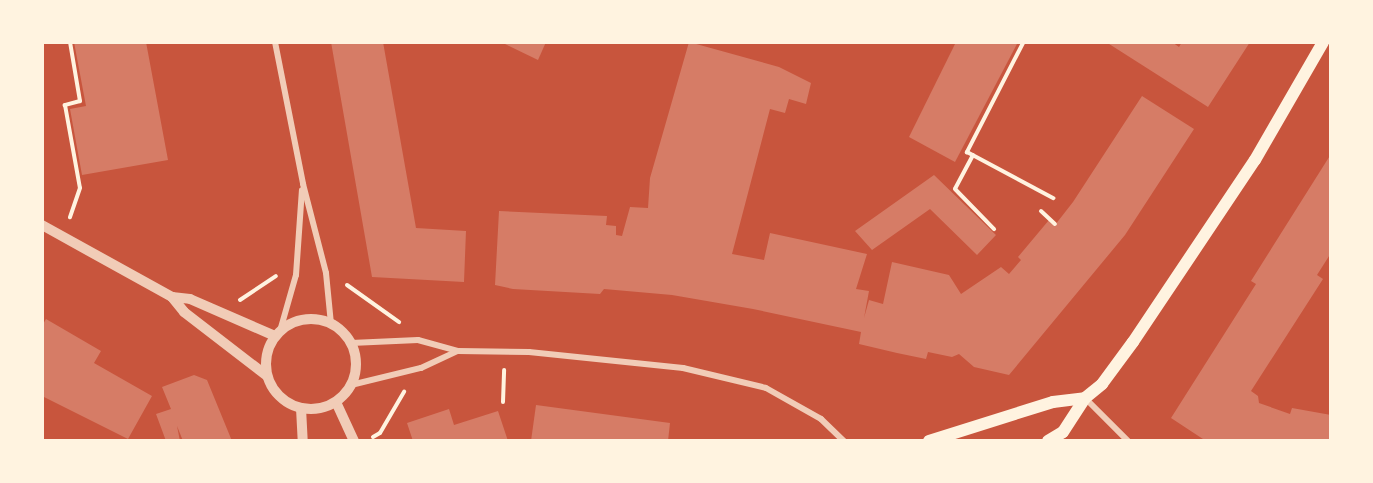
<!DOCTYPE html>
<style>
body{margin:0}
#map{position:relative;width:1373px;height:483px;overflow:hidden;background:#c8553d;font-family:"Titillium Web",sans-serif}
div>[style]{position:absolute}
.building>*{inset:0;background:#d67c66}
.path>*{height:4px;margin:-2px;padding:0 2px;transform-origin:2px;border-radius:2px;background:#fff3e0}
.minor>*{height:6px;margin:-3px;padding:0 3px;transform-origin:3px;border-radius:3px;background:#f1ccb7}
.tertiary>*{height:10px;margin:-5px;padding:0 5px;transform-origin:5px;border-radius:5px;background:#f1ccb7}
.tertiary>.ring{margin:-5px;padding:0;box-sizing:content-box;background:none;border:10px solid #f1ccb7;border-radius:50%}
.secondary>*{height:12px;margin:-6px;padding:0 6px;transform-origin:6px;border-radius:6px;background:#fff3e0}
span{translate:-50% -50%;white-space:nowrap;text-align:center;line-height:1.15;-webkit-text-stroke:6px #fff3e0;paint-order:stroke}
.frame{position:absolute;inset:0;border:44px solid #fff3e0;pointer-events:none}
</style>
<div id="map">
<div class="building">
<i style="clip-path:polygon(74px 42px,146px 42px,168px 160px,82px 175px,70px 109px,86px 106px)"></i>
<i style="clip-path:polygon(331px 42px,383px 42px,416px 228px,466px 231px,464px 282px,372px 277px)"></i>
<i style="clip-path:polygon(501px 42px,546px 42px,538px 60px)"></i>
<i style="clip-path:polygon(689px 42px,779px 67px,811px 83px,806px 104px,789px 99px,785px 113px,770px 109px,732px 254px,764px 260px,770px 233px,867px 254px,856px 289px,869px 291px,864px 318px,869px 300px,883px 304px,892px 262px,949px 275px,961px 294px,1001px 267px,1009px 274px,1021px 260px,1018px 257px,1049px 220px,1055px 225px,1073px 202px,1142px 96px,1194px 129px,1125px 235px,1009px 375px,974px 367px,959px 354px,952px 357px,928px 352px,926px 359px,897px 353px,859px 344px,861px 332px,753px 309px,672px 295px,604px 289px,600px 294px,513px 289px,495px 285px,499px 211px,607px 216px,606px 225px,616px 226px,616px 235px,622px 236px,630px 207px,648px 208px,650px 178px)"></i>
<i style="clip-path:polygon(956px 42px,1018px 42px,955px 162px,909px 137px)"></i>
<i style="clip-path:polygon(1106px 42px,1172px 42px,1179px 47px,1182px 42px,1250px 42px,1208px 107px)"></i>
<i style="clip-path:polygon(1331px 154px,1331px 253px,1317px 275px,1323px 279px,1251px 391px,1258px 396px,1259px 403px,1290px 414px,1292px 408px,1331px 415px,1331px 441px,1206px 441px,1171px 418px,1256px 284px,1251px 281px)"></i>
<i style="clip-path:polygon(934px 175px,996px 235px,977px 255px,930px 209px,872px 250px,855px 231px)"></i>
<i style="clip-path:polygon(46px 319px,101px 351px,94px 363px,152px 396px,128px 439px,42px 396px,42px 326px)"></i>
<i style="clip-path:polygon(194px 375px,207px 380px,232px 441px,183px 441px,177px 426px,180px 441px,166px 441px,156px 414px,171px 409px,162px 387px)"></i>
<i style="clip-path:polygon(536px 405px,670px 423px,668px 441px,531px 441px)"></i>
<i style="clip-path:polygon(449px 409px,454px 425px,498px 411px,508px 441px,413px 441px,407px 423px)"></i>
</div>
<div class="path">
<i style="left:70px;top:42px;width:60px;rotate:80.4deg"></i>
<i style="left:80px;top:101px;width:16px;rotate:165deg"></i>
<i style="left:65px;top:105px;width:84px;rotate:79.8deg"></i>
<i style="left:80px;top:188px;width:31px;rotate:109deg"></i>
<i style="left:1023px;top:43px;width:123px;rotate:117.2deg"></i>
<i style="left:967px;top:152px;width:98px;rotate:28.1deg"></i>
<i style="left:973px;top:155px;width:38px;rotate:118deg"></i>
<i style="left:955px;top:189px;width:56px;rotate:45.7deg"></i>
<i style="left:1041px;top:211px;width:19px;rotate:43deg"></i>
<i style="left:347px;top:285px;width:64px;rotate:35.4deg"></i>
<i style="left:240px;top:300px;width:43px;rotate:-33.7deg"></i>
<i style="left:503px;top:402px;width:32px;rotate:-88deg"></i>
<i style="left:373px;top:437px;width:8px;rotate:-30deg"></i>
<i style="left:380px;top:433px;width:48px;rotate:-59.7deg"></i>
</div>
<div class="minor">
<i style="left:275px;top:42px;width:145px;rotate:78.8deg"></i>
<i style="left:303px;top:184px;width:92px;rotate:75.5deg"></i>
<i style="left:326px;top:273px;width:51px;rotate:84.4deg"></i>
<i style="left:280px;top:331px;width:58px;rotate:-74.1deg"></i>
<i style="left:296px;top:275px;width:85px;rotate:-86deg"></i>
<i style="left:351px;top:343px;width:67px;rotate:-2.6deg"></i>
<i style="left:418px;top:340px;width:41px;rotate:15.4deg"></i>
<i style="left:458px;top:351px;width:71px;rotate:0.8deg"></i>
<i style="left:529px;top:352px;width:155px;rotate:5.9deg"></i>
<i style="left:683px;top:368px;width:85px;rotate:13.5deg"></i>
<i style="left:766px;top:388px;width:63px;rotate:29.4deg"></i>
<i style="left:821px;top:419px;width:32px;rotate:44deg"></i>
<i style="left:351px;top:385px;width:72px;rotate:-13.7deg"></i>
<i style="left:421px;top:368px;width:40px;rotate:-25deg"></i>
<i style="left:1085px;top:398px;width:61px;rotate:45deg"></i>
</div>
<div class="tertiary">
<i style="left:42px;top:225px;width:149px;rotate:29deg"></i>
<i style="left:172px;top:297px;width:19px;rotate:51deg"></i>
<i style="left:184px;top:312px;width:105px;rotate:37.6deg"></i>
<i style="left:172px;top:297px;width:18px;rotate:6deg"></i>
<i style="left:190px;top:299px;width:93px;rotate:23.5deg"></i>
<i class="ring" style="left:266px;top:319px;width:80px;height:80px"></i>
<i style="left:336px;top:402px;width:43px;rotate:65.2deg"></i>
<i style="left:301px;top:408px;width:33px;rotate:87deg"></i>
</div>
<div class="secondary">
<i style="left:929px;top:441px;width:130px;rotate:-17.5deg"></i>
<i style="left:1053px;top:402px;width:32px;rotate:-7deg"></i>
<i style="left:1048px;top:441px;width:17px;rotate:-31deg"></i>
<i style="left:1063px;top:432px;width:40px;rotate:-57.1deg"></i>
<i style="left:1085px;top:398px;width:22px;rotate:-39deg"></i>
<i style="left:1102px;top:384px;width:52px;rotate:-53.6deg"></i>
<i style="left:1133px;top:342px;width:219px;rotate:-56.2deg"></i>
<i style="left:1255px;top:160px;width:136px;rotate:-60deg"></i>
</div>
<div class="frame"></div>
</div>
